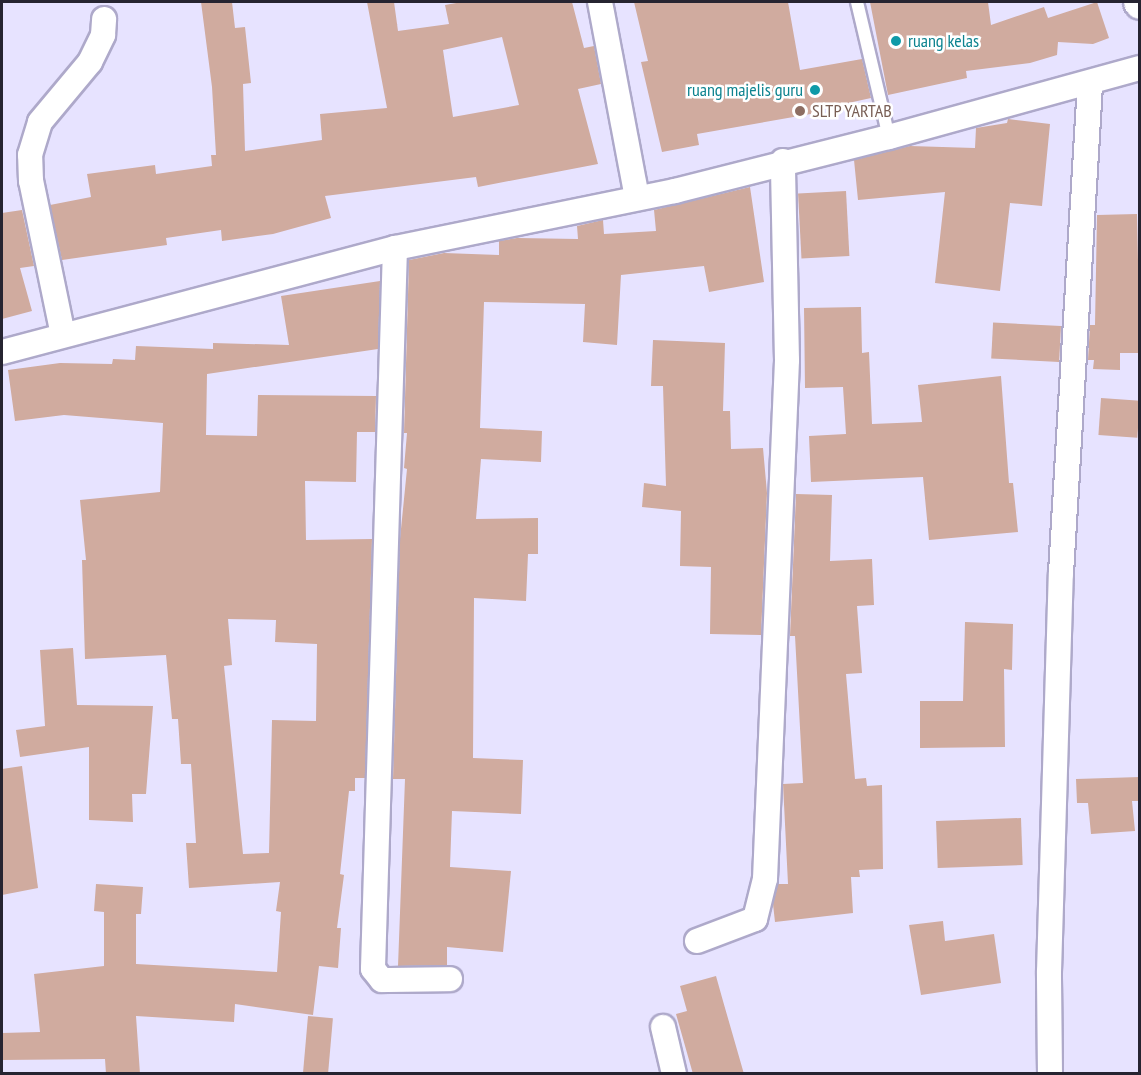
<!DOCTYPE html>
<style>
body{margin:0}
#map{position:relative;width:1141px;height:1075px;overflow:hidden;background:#e7e3ff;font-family:"PT Sans Narrow",sans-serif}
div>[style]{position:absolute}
.building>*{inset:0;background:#d0ab9f;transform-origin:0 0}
.roads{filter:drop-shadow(2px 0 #aea9ca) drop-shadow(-2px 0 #aea9ca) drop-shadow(0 2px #aea9ca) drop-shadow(0 -2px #aea9ca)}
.service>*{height:12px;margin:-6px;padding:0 6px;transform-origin:6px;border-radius:6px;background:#fff}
.minor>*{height:24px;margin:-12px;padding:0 12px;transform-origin:12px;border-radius:12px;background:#fff}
.tertiary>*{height:30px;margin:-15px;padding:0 15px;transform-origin:15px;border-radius:15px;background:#fff}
.dots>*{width:16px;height:16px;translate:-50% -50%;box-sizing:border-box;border:3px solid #fff;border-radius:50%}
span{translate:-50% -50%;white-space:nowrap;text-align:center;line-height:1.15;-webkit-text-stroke:5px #fff;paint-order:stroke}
.culture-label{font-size:18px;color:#0d838f}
.left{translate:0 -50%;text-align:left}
.right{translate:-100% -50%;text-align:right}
.education-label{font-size:18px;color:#785e54}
.frame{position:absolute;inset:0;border:3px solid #262431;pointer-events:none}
</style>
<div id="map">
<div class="building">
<i style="clip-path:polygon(evenodd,201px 2px,232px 2px,235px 28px,245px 27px,251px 83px,243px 84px,245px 151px,322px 140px,320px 114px,387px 108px,367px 2px,394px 2px,398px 31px,449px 24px,445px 5px,462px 2px,572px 2px,584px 48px,594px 46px,601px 84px,578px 89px,598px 164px,478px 187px,476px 177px,325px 196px,331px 218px,273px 234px,222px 241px,221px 230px,166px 238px,167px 245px,62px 260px,50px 205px,91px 197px,87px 174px,155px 165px,156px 174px,212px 166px,211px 155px,216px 155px,212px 87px,201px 2px,502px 37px,519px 105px,453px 117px,443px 50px,502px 37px)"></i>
<i style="clip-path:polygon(634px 2px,788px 2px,800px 70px,862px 59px,871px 98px,821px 109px,822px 112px,697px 134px,699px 145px,662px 152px,641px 62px,648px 61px)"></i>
<i style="clip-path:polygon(870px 2px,988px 2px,991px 25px,1044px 7px,1048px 18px,1097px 2px,1109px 38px,1093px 44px,1058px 42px,1057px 55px,1030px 63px,966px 71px,967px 78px,888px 95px)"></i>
<i style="clip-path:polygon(1008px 119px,1050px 124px,1042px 206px,1010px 203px,1000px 291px,935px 283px,945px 192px,858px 200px,854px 160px,910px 146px,975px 148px,976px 128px,1007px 123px)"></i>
<i style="clip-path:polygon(750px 187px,764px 282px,709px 292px,704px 266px,621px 275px,617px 345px,583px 342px,585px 304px,484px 302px,480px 428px,542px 431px,541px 462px,481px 459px,476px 519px,538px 518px,538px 554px,528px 554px,526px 601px,474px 598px,473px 758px,523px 760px,521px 814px,452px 811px,450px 867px,511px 871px,503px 952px,447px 947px,447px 965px,398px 966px,405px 779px,393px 779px,400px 539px,407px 469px,404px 468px,407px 433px,404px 433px,409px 260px,444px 253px,499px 255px,499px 241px,517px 238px,578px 239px,577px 226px,603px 220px,604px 234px,656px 231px,654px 210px)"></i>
<i style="left:846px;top:191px;width:65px;height:48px;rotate:87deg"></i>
<i style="clip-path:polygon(22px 210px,34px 266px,20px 268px,32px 311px,2px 319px,2px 213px)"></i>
<i style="clip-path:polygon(1137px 214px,1140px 353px,1120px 353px,1120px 370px,1093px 369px,1094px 360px,1088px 360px,1090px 325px,1095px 325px,1097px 215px)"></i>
<i style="clip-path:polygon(evenodd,380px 281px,378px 349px,207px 374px,206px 435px,257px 436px,258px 395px,376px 396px,375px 432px,357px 432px,356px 482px,305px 481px,306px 540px,372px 539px,365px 778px,355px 778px,355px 791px,349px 791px,340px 874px,344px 875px,337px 928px,341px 928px,338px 968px,319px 966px,313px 1015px,235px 1004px,234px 1022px,136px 1016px,140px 1074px,106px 1074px,105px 1059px,2px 1060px,2px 1033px,40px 1032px,34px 974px,104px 966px,104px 912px,94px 911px,96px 884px,143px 887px,141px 914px,136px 914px,136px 964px,277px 972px,281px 912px,276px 911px,280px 882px,189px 888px,186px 843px,196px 843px,191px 764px,181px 764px,178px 719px,172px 719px,166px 655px,85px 659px,82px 560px,86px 560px,80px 500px,160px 492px,163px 423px,64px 415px,15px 421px,8px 370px,60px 363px,112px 364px,113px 359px,135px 360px,136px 346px,213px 349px,213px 343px,289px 345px,281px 296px,380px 281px,228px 619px,276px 620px,275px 642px,317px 644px,316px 721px,272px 720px,269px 853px,243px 854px,224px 666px,232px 665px,228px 619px)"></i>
<i style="clip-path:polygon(861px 307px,862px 353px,869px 352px,872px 424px,922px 422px,918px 385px,1001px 376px,1009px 483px,1013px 483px,1018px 532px,929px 540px,923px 477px,811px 482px,809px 436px,846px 434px,843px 387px,805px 388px,804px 308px)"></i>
<i style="left:1061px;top:326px;width:36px;height:68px;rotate:93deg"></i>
<i style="clip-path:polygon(653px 340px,725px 343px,723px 411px,730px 411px,731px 449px,763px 448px,767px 493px,761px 635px,710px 634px,711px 567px,680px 566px,681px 511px,642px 507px,644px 483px,666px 486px,663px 386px,651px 386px)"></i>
<i style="left:1101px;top:398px;width:39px;height:37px;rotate:4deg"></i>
<i style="clip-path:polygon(796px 494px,832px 495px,830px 561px,872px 559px,874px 605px,857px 606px,862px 673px,846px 674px,855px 779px,866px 778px,867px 786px,882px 785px,883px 869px,859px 870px,860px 877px,851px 877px,853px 913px,775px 922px,773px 904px,778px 884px,788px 884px,783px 784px,803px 783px,795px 636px,790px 636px)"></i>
<i style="clip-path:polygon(965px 622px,1013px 624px,1012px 670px,1004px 669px,1005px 747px,920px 748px,920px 701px,963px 701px)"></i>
<i style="clip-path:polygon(73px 648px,77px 705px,153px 706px,146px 794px,132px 794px,133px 822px,89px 820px,89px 747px,20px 757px,16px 730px,45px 726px,40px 650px)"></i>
<i style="clip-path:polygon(22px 766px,38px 888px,2px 895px,2px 769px)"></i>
<i style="clip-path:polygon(1140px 777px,1140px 801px,1132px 801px,1135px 831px,1091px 834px,1088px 803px,1077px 803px,1076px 779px)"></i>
<i style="left:1021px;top:818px;width:47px;height:85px;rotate:88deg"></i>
<i style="clip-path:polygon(943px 921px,945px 941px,994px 934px,1001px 983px,921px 995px,909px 925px)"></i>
<i style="clip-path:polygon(716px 976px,723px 1001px,744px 1074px,693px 1074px,676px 1014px,687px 1011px,680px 986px)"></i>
<i style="left:308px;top:1016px;width:25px;height:58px;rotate:5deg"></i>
</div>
<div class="roads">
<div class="service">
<i style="left:857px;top:2px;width:139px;rotate:76.7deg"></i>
</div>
<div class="minor">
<i style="left:600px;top:2px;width:199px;rotate:79.3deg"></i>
<i style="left:395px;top:248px;width:721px;rotate:91.75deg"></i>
<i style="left:373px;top:969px;width:14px;rotate:51deg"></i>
<i style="left:382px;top:980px;width:68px;rotate:-0.8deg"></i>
<i style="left:63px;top:335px;width:157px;rotate:-101.7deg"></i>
<i style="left:31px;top:181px;width:26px;rotate:-92deg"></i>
<i style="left:30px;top:155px;width:34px;rotate:-73deg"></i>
<i style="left:40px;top:122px;width:78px;rotate:-50.2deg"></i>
<i style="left:90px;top:62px;width:30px;rotate:-64deg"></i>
<i style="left:103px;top:35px;width:16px;rotate:-86deg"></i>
<i style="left:2px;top:352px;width:407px;rotate:-14.8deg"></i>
<i style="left:395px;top:248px;width:286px;rotate:-11.5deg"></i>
<i style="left:675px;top:191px;width:221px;rotate:-14.2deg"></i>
<i style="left:889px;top:137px;width:260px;rotate:-15.4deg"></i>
<i style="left:697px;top:941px;width:62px;rotate:-20.8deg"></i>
<i style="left:755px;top:919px;width:41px;rotate:-76deg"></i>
<i style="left:765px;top:879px;width:519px;rotate:-87.57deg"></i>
<i style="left:787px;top:360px;width:199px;rotate:-91.2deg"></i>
<i style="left:663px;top:1027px;width:48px;rotate:76.8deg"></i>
<i style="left:1050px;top:1074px;width:102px;rotate:-90.6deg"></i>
<i style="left:1049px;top:972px;width:399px;rotate:-88.3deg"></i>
<i style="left:1061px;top:573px;width:490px;rotate:-86.6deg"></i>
</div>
<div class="tertiary">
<i style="left:1139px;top:2px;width:2px;rotate:63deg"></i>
</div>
</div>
<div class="dots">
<i style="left:896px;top:41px;background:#0f9aa8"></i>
<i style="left:815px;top:90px;background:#0f9aa8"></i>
<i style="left:800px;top:111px;background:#8d6e63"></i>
</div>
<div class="culture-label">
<span class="left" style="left:908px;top:41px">ruang kelas</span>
<span class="right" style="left:803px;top:90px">ruang majelis guru</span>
</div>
<div class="education-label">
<span class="left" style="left:812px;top:111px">SLTP YARTAB</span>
</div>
<div class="frame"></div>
</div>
